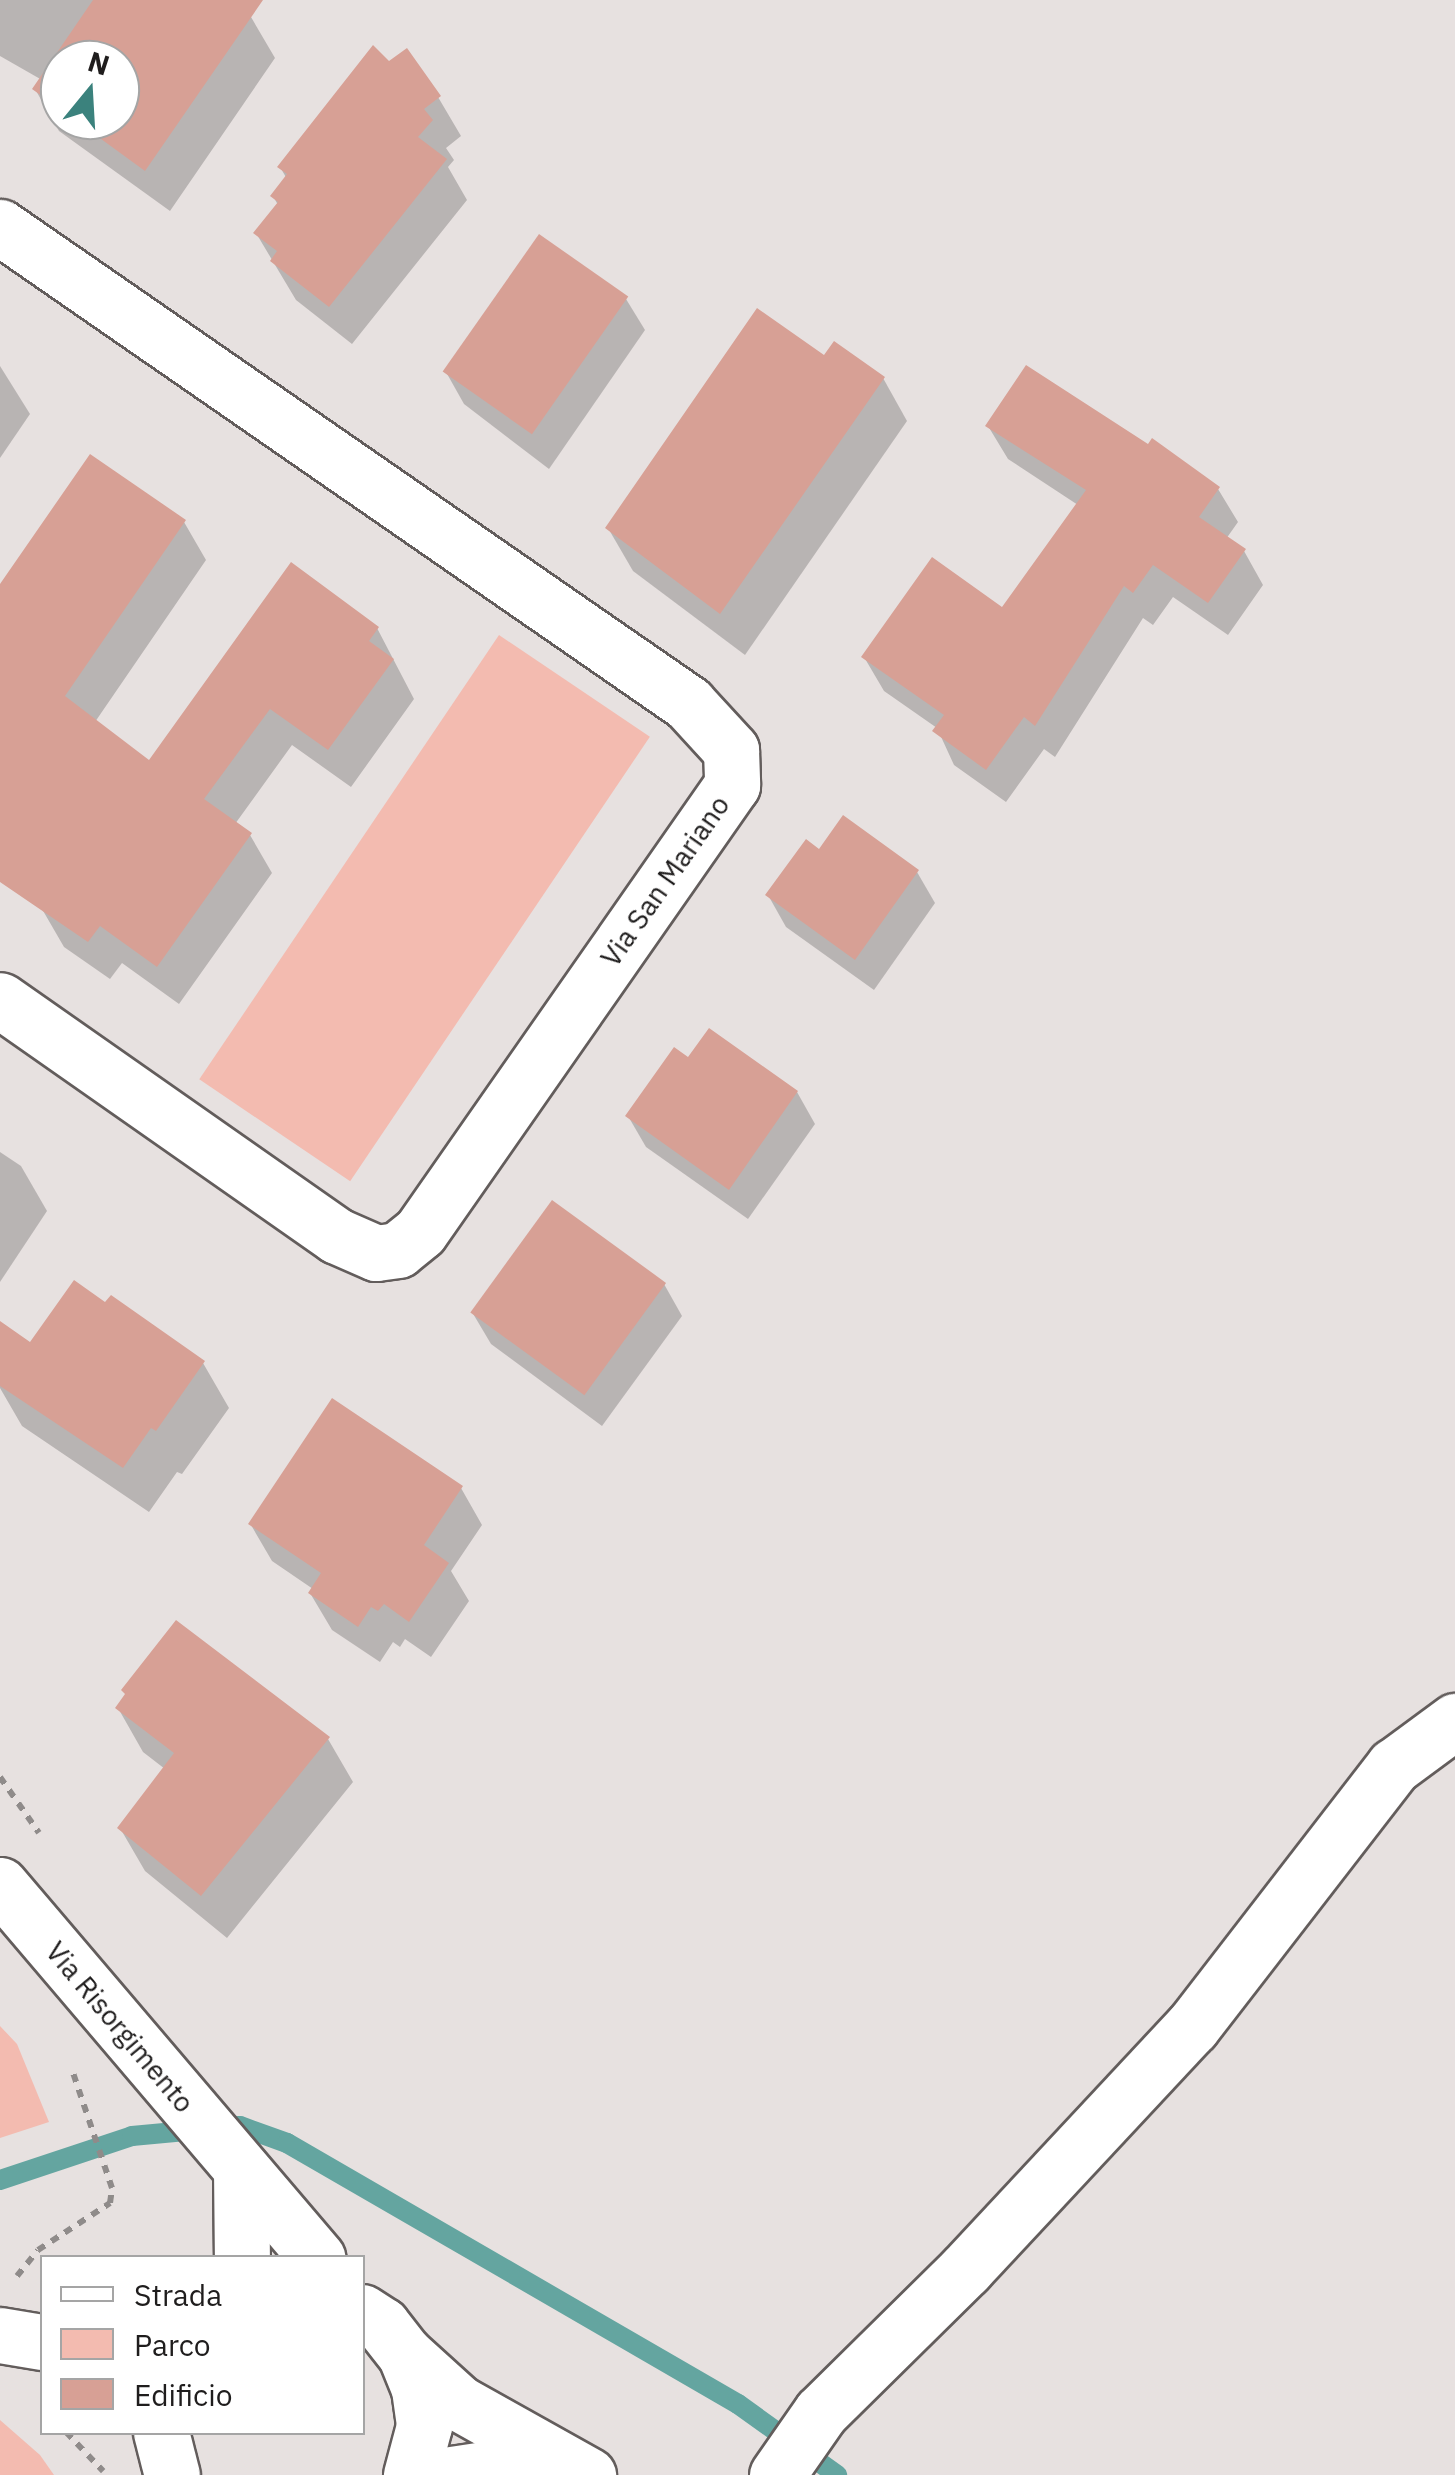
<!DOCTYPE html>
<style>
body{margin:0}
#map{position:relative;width:1455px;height:2475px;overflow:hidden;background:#e7e1e0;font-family:"IBM Plex Sans",sans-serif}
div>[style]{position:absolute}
.green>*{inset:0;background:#f3bbb0;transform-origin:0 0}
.shadow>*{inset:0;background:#0003}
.stream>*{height:20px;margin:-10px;padding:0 10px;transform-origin:10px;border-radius:10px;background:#64a5a0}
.building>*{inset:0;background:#d7a095;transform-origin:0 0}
.path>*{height:6px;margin-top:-3px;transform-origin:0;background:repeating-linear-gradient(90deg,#8f8b8a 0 8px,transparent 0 16px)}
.roads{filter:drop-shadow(2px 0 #635d5c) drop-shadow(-2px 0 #635d5c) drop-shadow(0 2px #635d5c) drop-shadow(0 -2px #635d5c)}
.minor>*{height:55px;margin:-27.5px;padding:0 27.5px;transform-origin:27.5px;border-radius:27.5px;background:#fff}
.major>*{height:55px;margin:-27.5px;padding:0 27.5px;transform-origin:27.5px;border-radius:27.5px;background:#fff}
span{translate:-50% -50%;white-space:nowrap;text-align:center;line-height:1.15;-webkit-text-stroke:10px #fff;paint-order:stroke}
.street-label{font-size:28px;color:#1f1d1d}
.legend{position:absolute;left:40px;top:2255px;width:325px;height:180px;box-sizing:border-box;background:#fff;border:2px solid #a5a5a5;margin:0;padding:12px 18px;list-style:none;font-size:30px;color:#1f1d1d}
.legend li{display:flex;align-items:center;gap:20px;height:50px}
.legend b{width:50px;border:2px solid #a5a5a5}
.north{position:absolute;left:40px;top:40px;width:100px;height:100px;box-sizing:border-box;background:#fff;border:2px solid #a5a5a5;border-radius:50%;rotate:18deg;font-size:28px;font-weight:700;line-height:40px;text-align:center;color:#1f1d1d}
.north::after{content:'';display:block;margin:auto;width:35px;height:45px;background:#3b827d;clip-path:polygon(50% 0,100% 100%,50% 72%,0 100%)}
</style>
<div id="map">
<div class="green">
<i style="left:499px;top:635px;width:182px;height:536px;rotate:34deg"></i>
<i style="clip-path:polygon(0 2026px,17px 2044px,49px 2122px,0 2138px)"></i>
<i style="clip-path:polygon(0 2420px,40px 2455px,54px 2475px,0 2475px)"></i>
</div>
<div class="shadow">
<i style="clip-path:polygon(evenodd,0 0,227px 0,251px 17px,275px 58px,170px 211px,59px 131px,35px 89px,42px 80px,0 56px,0 0,60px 60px,120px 60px,120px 120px,60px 120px,60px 60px)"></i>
<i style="clip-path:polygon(389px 64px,438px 97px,461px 136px,446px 148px,454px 160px,448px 167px,467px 200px,352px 344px,296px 300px,256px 233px,278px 205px,273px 196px,287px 179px,280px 167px)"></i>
<i style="clip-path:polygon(626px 299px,645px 330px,549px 469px,464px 404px,446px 372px)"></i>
<i style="clip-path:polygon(0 366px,30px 414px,0 458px)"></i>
<i style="clip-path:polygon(883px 378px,907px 421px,745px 655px,633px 571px,608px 528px)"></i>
<i style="clip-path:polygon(988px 426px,1218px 489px,1238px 522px,1226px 539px,1244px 551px,1263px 585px,1228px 635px,1173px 597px,1153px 625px,1143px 618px,1055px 757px,1044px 749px,1006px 802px,954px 765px,937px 728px,884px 691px,864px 657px,1003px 610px,1078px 505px,1008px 459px)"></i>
<i style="clip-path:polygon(184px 522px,206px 560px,95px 722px,149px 764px,377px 628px,414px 699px,351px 787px,292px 745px,235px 824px,250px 835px,272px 873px,179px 1004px,122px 963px,110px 979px,64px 947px,42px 909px,0 876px,0 640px)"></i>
<i style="clip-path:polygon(819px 853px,917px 872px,935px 903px,874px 990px,786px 927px,768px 895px)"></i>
<i style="clip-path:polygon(688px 1061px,797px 1092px,815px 1124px,748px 1219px,646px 1147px,628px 1116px)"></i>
<i style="clip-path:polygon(0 1152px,21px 1166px,47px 1211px,0 1282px)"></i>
<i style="clip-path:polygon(664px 1284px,682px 1316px,602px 1426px,491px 1344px,472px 1312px)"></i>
<i style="clip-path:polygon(106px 1305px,203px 1363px,229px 1408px,182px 1474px,177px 1472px,149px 1512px,22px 1426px,0 1388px,0 1376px,31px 1346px)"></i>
<i style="clip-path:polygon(461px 1488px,482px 1525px,451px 1571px,469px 1601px,431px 1657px,405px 1639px,400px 1647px,393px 1642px,380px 1662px,332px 1630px,310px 1593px,313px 1589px,272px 1561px,251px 1525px)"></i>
<i style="clip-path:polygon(127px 1696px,328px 1739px,353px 1782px,227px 1938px,145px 1871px,120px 1828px,165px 1769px,143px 1752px,118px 1708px)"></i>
</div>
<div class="stream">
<i style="left:0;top:2180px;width:139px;rotate:-18.4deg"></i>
<i style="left:132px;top:2136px;width:108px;rotate:-5.3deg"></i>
<i style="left:240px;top:2126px;width:50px;rotate:19.9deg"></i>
<i style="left:287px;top:2143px;width:521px;rotate:30.06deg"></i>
<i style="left:738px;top:2404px;width:122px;rotate:35.6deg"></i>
</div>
<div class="building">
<i style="clip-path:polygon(93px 0,263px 0,145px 171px,75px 120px,120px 120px,120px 60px,60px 60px,60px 109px,32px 89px)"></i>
<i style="clip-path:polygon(373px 45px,389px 61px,407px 48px,441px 96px,424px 109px,433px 120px,418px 137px,447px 159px,329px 307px,270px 261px,277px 251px,253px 233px,278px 202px,270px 196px,287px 174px,277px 167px)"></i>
<i style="left:539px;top:234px;width:109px;height:168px;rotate:35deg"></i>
<i style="clip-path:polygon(757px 308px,824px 355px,834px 341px,885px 377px,720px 614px,605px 528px)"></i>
<i style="clip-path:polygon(1026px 365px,1148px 444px,1152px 438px,1220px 487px,1199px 517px,1246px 549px,1208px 603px,1153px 565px,1133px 593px,1124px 586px,1035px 726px,1024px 717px,986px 770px,932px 731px,944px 715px,861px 657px,932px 557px,1002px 607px,1086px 490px,985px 426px)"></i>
<i style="clip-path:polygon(90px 454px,186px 520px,65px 696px,149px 760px,291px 562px,379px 627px,369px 641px,394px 659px,328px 750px,270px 709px,204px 799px,252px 833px,157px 967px,100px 926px,88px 942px,0 882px,0 584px)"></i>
<i style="clip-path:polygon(843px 815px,919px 870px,855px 960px,765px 895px,806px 839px,819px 849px)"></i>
<i style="clip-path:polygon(709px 1028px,798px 1091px,729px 1190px,625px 1116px,674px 1047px,688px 1057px)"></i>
<i style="left:552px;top:1200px;width:141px;height:139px;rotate:36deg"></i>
<i style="clip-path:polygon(74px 1280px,105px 1302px,111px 1295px,205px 1361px,156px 1431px,151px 1428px,123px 1468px,0 1386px,0 1321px,30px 1342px)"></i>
<i style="clip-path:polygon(332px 1398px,463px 1486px,424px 1545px,449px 1563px,409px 1622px,384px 1604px,378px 1611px,371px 1607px,358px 1627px,308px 1593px,321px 1573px,248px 1524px)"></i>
<i style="clip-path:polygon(176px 1620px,330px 1737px,201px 1896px,117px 1828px,174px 1753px,115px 1708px,125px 1694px,121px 1690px)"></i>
</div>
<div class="path">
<i style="left:0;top:1777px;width:68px;rotate:55.1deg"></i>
<i style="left:17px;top:2276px;width:33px;rotate:-51deg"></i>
<i style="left:38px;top:2250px;width:86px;rotate:-33.1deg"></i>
<i style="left:110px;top:2203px;width:15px;rotate:-82deg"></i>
<i style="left:112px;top:2188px;width:121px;rotate:-108.7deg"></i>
<i style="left:66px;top:2432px;width:54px;rotate:46.5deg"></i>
</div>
<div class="roads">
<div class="minor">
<i style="left:0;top:227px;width:837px;rotate:34.68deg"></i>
<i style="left:688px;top:703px;width:64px;rotate:47.5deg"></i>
<i style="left:731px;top:750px;width:35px;rotate:88deg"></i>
<i style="left:732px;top:785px;width:545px;rotate:124.91deg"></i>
<i style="left:420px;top:1232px;width:28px;rotate:141deg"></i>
<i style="left:398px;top:1250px;width:22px;rotate:172deg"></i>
<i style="left:376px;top:1253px;width:43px;rotate:-156.4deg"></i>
<i style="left:337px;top:1236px;width:411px;rotate:-145deg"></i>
<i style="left:0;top:2335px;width:43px;rotate:9.5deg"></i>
<i style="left:777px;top:2475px;width:77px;rotate:-55.1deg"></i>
<i style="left:821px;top:2412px;width:204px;rotate:-44.6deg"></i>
<i style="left:966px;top:2269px;width:331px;rotate:-47deg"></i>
<i style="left:1192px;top:2027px;width:330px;rotate:-52.3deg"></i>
<i style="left:1394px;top:1766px;width:76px;rotate:-36.4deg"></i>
</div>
<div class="major">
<i style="left:0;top:1885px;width:490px;rotate:49.6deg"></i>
<i style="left:241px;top:2169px;width:89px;rotate:89.4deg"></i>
<i style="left:362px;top:2312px;width:24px;rotate:33deg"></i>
<i style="left:382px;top:2325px;width:37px;rotate:52deg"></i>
<i style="left:405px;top:2354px;width:38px;rotate:68deg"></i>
<i style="left:419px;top:2389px;width:37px;rotate:82deg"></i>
<i style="left:424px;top:2426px;width:51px;rotate:104.9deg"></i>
<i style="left:405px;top:2354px;width:73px;rotate:42.2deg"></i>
<i style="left:459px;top:2403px;width:148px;rotate:29.2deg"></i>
<i style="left:161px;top:2432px;width:44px;rotate:75.7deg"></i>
<i style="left:445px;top:2475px;width:47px;rotate:-8.7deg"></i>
<i style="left:491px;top:2468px;width:76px;rotate:0.8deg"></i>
</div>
</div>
<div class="street-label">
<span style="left:665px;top:881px;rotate:-55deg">Via San Mariano</span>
<span style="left:120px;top:2027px;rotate:50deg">Via Risorgimento</span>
</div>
<ul class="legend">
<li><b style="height:12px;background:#fff"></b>Strada</li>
<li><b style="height:28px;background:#f3bbb0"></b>Parco</li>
<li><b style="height:28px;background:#d7a095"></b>Edificio</li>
</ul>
<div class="north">N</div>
</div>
